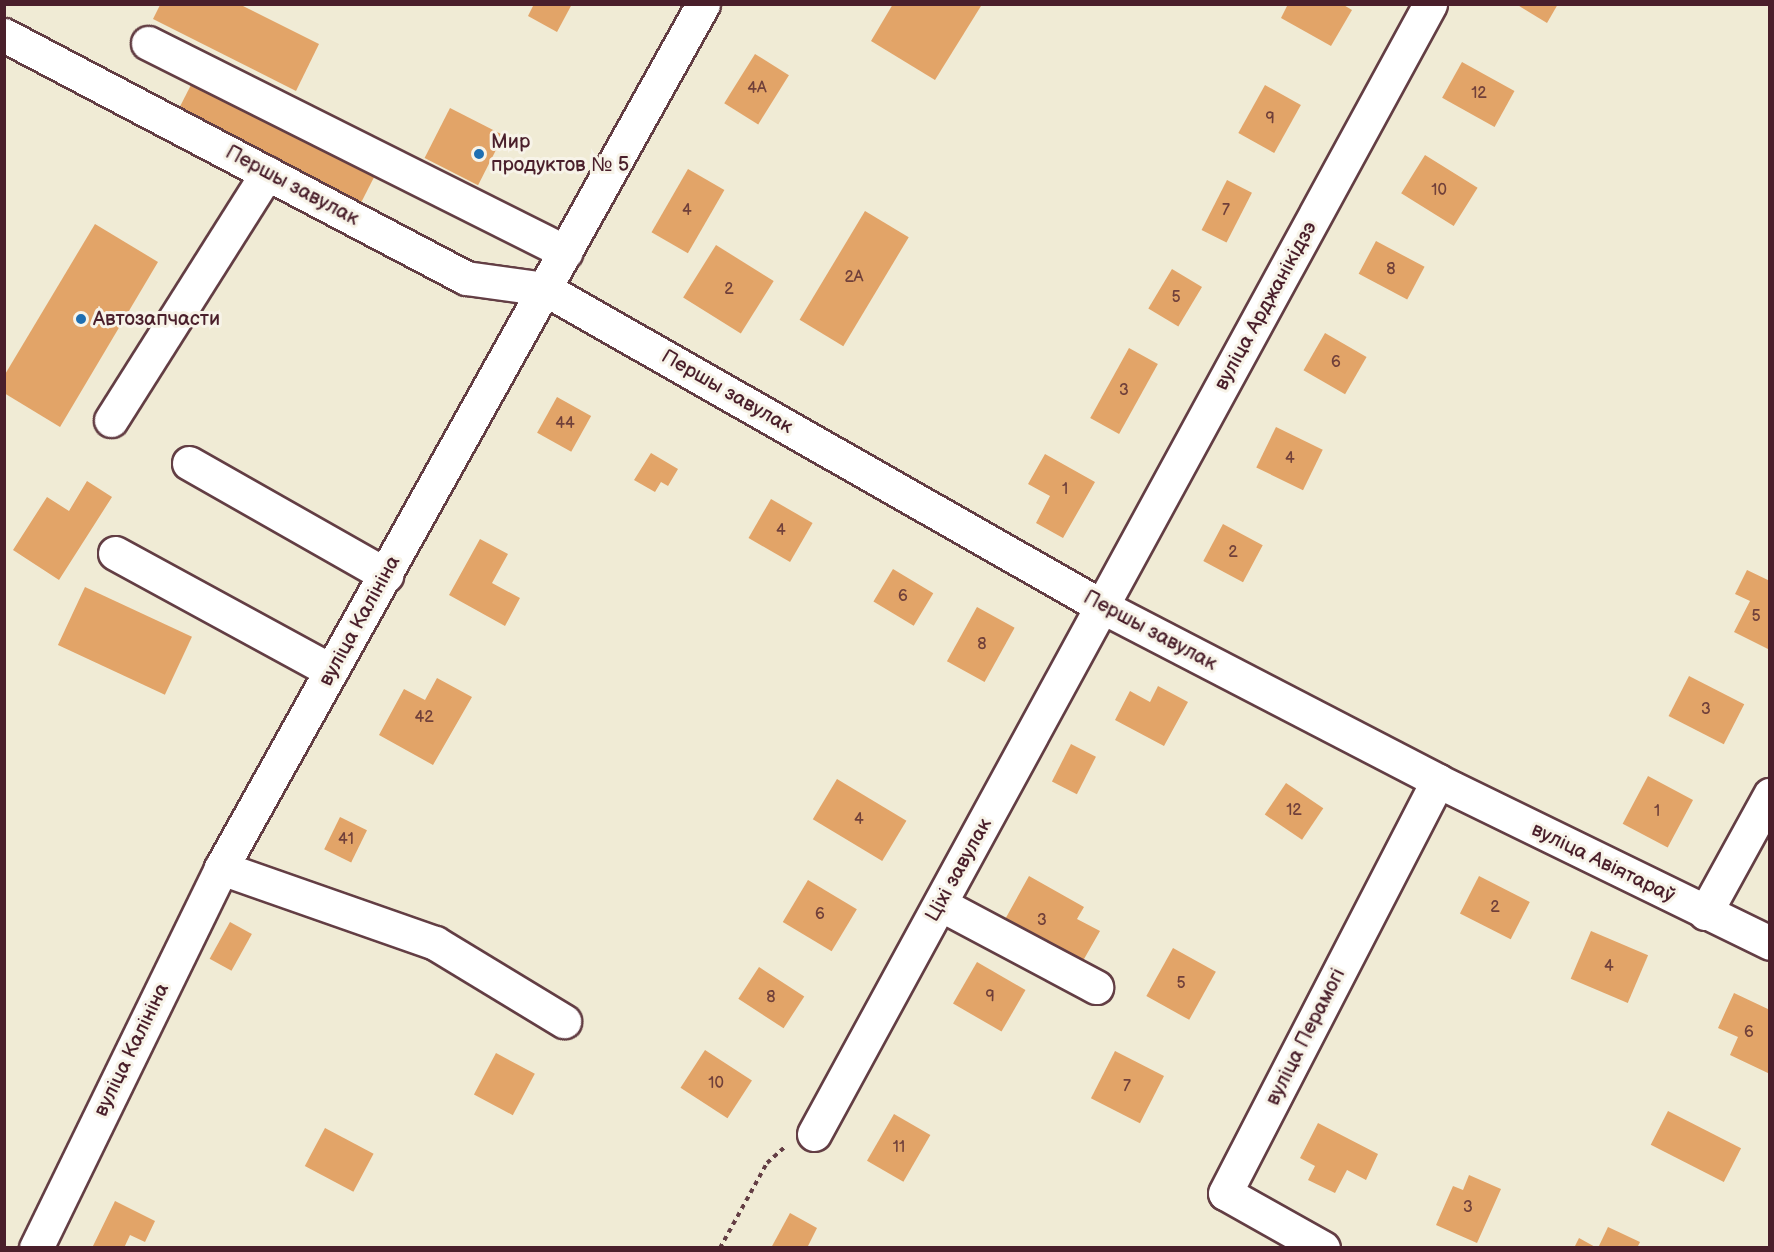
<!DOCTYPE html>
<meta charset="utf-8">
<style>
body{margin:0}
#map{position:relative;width:1774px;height:1252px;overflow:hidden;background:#f0ebd5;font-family:"Balsamiq Sans",sans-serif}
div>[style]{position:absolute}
.building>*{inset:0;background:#e2a468;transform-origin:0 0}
.path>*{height:4px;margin-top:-2px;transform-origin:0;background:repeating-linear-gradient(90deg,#633e44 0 4.5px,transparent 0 9px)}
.roads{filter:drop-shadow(2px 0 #633e44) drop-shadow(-2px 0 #633e44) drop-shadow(0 2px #633e44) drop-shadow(0 -2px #633e44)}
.minor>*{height:33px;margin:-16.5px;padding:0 16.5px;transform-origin:16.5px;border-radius:16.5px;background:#fff}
.dots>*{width:16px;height:16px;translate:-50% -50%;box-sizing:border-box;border:3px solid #f7f3e8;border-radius:50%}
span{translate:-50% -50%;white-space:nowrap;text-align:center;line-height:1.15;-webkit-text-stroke:6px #f7f3e8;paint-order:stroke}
.number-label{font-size:16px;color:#70403a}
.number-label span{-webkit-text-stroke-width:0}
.poi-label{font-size:20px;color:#4a1f2b}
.left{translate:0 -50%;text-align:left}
.street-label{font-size:20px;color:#4a1f2b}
.frame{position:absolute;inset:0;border:6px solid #4a1f2b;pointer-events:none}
</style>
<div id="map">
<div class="building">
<i style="clip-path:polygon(534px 4px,572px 4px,557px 32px,528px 16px)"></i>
<i style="clip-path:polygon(893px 4px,979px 4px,981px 6px,935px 80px,871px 41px)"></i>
<i style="clip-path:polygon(1288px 4px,1342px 4px,1352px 10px,1331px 46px,1281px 18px)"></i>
<i style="clip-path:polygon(1516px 4px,1558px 4px,1547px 23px)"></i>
<i style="clip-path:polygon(160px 5px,241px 5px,319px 44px,296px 91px,153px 19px)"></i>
<i style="left:755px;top:54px;width:40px;height:58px;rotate:32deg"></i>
<i style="left:1462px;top:62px;width:60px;height:41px;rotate:29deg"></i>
<i style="left:193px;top:81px;width:205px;height:32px;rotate:27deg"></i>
<i style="left:1265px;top:85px;width:41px;height:55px;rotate:29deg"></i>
<i style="left:450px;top:108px;width:60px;height:56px;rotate:27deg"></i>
<i style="left:1425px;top:155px;width:62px;height:45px;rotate:32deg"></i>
<i style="left:688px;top:169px;width:42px;height:73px;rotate:30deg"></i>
<i style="left:1227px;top:180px;width:28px;height:56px;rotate:27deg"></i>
<i style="left:865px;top:211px;width:51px;height:127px;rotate:31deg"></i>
<i style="clip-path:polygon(95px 224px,158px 262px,60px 427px,4px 393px,4px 376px)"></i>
<i style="left:1376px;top:241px;width:55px;height:37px;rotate:28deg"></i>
<i style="left:716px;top:245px;width:68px;height:62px;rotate:32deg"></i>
<i style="left:1172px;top:269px;width:35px;height:46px;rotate:31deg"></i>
<i style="left:1325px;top:333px;width:48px;height:43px;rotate:30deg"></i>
<i style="left:1129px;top:348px;width:33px;height:80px;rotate:29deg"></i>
<i style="left:557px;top:397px;width:39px;height:41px;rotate:29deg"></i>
<i style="left:1276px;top:427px;width:52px;height:45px;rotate:26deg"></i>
<i style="clip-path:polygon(651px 453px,678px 469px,668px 486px,661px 482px,655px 492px,634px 480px)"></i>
<i style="clip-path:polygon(1045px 454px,1095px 482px,1063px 538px,1036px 523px,1050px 496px,1028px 484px)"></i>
<i style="clip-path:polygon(87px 481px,112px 497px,59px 580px,13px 550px,47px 497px,69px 511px)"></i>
<i style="left:771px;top:499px;width:48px;height:45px;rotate:30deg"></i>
<i style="left:1223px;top:524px;width:45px;height:42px;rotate:28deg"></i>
<i style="clip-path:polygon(480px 539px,508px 554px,492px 583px,520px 598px,505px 626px,449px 595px)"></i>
<i style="left:893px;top:569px;width:47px;height:38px;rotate:31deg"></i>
<i style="clip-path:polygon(1747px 570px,1770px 581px,1770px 650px,1734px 632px,1750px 601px,1735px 594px)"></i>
<i style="left:85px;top:587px;width:118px;height:64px;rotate:25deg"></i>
<i style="left:977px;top:607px;width:43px;height:62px;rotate:29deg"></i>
<i style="left:1689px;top:676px;width:62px;height:45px;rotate:27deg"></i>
<i style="clip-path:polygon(437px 678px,472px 697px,433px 765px,379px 735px,404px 689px,425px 700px)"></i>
<i style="clip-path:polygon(1158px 686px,1188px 702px,1164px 746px,1115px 720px,1130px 691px,1150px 702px)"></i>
<i style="left:1071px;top:744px;width:28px;height:42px;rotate:27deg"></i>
<i style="left:1648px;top:776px;width:51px;height:54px;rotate:28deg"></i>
<i style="left:837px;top:779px;width:81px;height:47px;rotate:31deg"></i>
<i style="left:1286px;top:783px;width:45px;height:38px;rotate:34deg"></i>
<i style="left:340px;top:817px;width:30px;height:36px;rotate:26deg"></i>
<i style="clip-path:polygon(1029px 876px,1084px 907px,1077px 919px,1100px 931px,1080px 966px,1003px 923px)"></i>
<i style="left:1479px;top:876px;width:57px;height:42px;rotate:27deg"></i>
<i style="left:808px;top:880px;width:57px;height:49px;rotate:31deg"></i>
<i style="left:230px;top:922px;width:25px;height:42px;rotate:29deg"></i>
<i style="left:1591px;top:931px;width:62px;height:52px;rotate:23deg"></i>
<i style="left:1173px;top:948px;width:49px;height:55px;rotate:29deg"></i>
<i style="left:977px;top:962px;width:56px;height:48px;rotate:30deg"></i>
<i style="left:759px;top:967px;width:54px;height:38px;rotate:33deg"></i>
<i style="clip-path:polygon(1734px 993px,1770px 1010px,1770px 1074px,1730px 1055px,1738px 1037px,1718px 1028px)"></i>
<i style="left:705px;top:1050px;width:56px;height:45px;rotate:33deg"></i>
<i style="left:1115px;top:1051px;width:55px;height:53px;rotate:27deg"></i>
<i style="left:496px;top:1053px;width:44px;height:47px;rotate:28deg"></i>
<i style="left:1668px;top:1111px;width:82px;height:38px;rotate:27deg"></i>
<i style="left:894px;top:1114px;width:42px;height:54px;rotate:30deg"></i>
<i style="clip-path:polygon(1318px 1123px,1378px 1154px,1366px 1180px,1347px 1170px,1335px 1193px,1308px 1180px,1315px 1166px,1300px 1158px)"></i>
<i style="left:325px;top:1128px;width:55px;height:43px;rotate:28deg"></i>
<i style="clip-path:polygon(1469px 1175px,1501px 1189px,1477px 1243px,1436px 1225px,1453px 1186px,1463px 1190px)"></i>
<i style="clip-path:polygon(115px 1201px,155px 1221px,145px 1242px,130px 1235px,124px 1248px,92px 1248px)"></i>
<i style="clip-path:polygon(790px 1213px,817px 1228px,807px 1248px,771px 1248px)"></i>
<i style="clip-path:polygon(1608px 1227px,1640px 1242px,1637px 1248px,1598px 1248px)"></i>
<i style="clip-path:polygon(1579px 1238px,1597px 1248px,1574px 1248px)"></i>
</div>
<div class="path">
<i style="left:720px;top:1248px;width:97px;rotate:-61.1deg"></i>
<i style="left:767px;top:1163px;width:25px;rotate:-42deg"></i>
</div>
<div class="roads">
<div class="minor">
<i style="left:4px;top:35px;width:522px;rotate:27.74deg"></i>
<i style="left:466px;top:278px;width:80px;rotate:7.9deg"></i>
<i style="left:545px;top:289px;width:642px;rotate:29.68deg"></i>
<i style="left:1103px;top:607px;width:377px;rotate:27.4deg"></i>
<i style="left:1438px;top:781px;width:369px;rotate:26deg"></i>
<i style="left:148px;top:43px;width:467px;rotate:26.6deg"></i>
<i style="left:111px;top:420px;width:292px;rotate:-57.7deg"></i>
<i style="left:189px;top:463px;width:227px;rotate:29.6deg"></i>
<i style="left:115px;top:553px;width:246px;rotate:28.6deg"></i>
<i style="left:221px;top:868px;width:227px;rotate:19.3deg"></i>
<i style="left:435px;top:943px;width:151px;rotate:31.2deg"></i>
<i style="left:940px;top:904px;width:177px;rotate:28deg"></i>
<i style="left:1705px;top:913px;width:135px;rotate:-61.2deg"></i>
<i style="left:814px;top:1134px;width:1287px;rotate:-61.4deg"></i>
<i style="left:36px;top:1248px;width:423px;rotate:-64deg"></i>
<i style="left:221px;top:868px;width:989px;rotate:-60.84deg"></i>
<i style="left:1323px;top:1248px;width:112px;rotate:-150.7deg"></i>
<i style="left:1225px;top:1193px;width:464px;rotate:-62.7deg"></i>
</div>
</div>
<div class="dots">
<i style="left:479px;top:154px;background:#1f6fb2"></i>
<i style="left:81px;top:319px;background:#1f6fb2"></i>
</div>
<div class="number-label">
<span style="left:757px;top:89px">4А</span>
<span style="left:1479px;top:94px">12</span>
<span style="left:1270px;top:119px">9</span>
<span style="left:1439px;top:191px">10</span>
<span style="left:687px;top:211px">4</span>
<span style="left:1226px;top:211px">7</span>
<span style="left:1391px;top:270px">8</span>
<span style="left:854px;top:278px">2А</span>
<span style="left:729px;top:290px">2</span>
<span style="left:1176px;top:298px">5</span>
<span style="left:1336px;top:363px">6</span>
<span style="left:1124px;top:391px">3</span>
<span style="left:565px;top:424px">44</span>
<span style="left:1290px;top:459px">4</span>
<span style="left:1065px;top:490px">1</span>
<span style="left:781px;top:531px">4</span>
<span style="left:1233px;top:553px">2</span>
<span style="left:903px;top:597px">6</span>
<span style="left:1756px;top:617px">5</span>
<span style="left:982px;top:645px">8</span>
<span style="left:1706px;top:710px">3</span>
<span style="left:424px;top:718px">42</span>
<span style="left:1294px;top:811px">12</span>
<span style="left:1657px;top:812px">1</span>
<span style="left:859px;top:820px">4</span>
<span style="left:346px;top:840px">41</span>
<span style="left:1495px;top:908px">2</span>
<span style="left:820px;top:915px">6</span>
<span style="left:1042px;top:921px">3</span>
<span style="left:1609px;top:967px">4</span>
<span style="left:1181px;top:984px">5</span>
<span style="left:990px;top:997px">9</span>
<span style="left:771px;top:998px">8</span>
<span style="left:1749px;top:1033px">6</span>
<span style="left:716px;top:1084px">10</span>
<span style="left:1127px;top:1087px">7</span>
<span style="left:899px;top:1148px">11</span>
<span style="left:1468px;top:1208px">3</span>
</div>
<div class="poi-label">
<span class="left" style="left:491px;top:154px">Мир<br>продуктов № 5</span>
<span class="left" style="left:93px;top:319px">Автозапчасти</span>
</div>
<div class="street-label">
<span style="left:292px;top:186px;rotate:28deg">Першы завулак</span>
<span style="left:1266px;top:306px;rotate:-61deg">вуліца Арджанікідзэ</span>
<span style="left:727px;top:392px;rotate:30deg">Першы завулак</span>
<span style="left:360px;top:621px;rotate:-61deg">вуліца Калініна</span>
<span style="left:1150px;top:631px;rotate:28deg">Першы завулак</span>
<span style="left:1603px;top:863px;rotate:26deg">вуліца Авіятараў</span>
<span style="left:959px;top:870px;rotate:-61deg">Ціхі завулак</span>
<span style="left:1306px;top:1037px;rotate:-63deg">вуліца Перамогі</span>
<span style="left:132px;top:1050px;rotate:-64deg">вуліца Калініна</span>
</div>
<div class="frame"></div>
</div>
